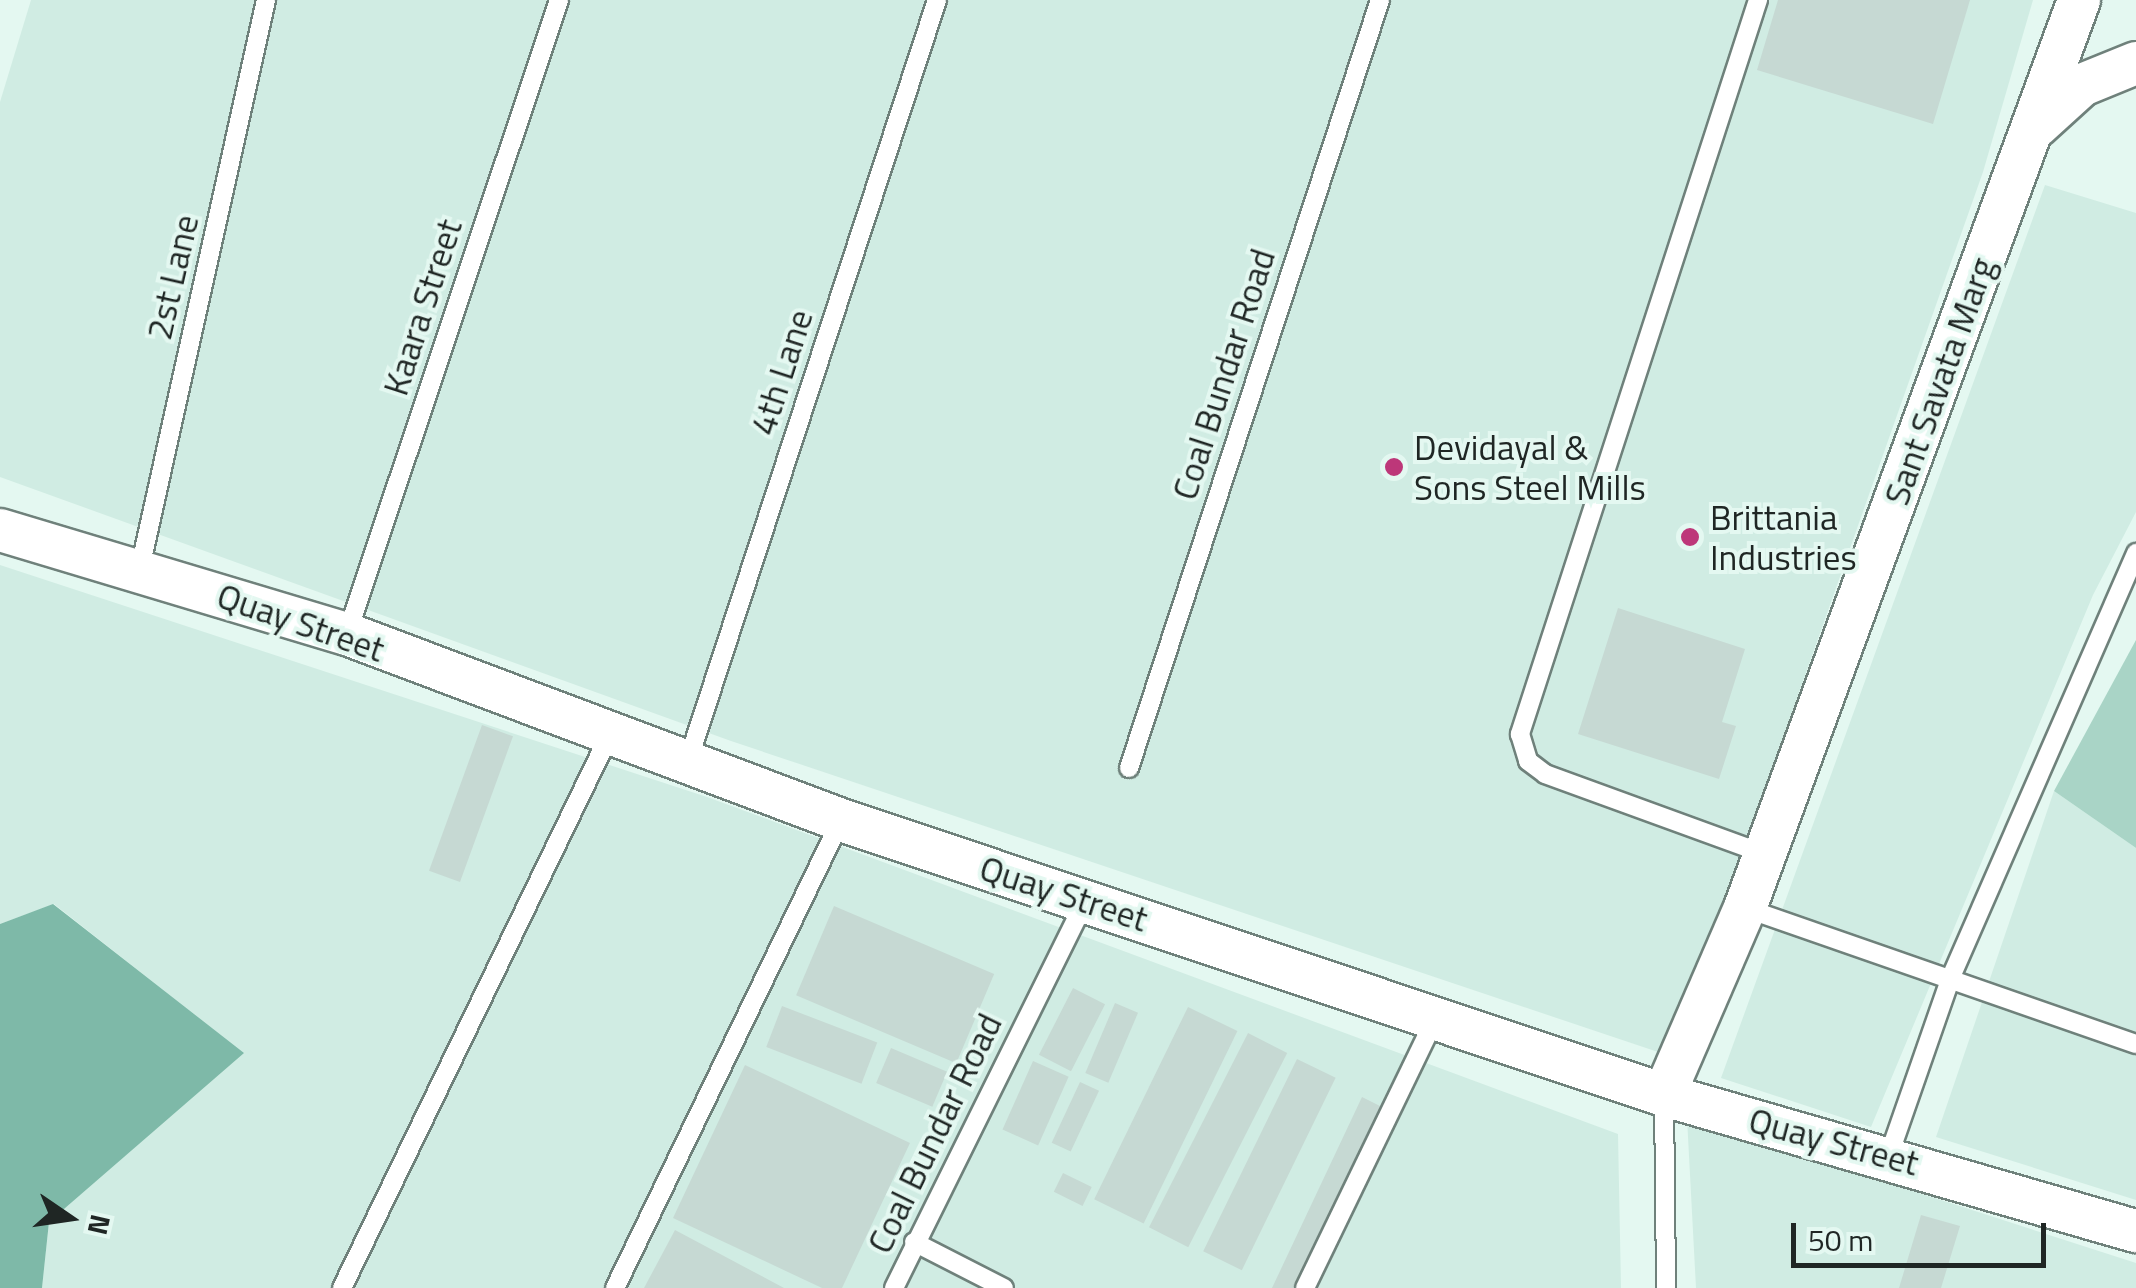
<!DOCTYPE html>
<style>
body{margin:0}
#map{position:relative;width:2136px;height:1288px;overflow:hidden;background:#e4f8f1;font-family:"Titillium Web",sans-serif}
div>[style]{position:absolute}
.built>*{inset:0;background:#d0ece3}
.green>*{inset:0;background:#a9d4c6}
.water>*{inset:0;background:#7eb9a8}
.building>*{inset:0;background:#c6d9d3;transform-origin:0 0}
.roads{filter:drop-shadow(2px 0 #6f817b) drop-shadow(-2px 0 #6f817b) drop-shadow(0 2px #6f817b) drop-shadow(0 -2px #6f817b)}
.service>*{height:18px;margin:-9px;padding:0 9px;transform-origin:9px;border-radius:9px;background:#fff}
.tertiary>*{height:42px;margin:-21px;padding:0 21px;transform-origin:21px;border-radius:21px;background:#fff}
.dots>*{width:28px;height:28px;translate:-50% -50%;box-sizing:border-box;border:5px solid #e4f8f1;border-radius:50%}
span{translate:-50% -50%;white-space:nowrap;text-align:center;line-height:1.15;-webkit-text-stroke:8px #e4f8f1;paint-order:stroke}
.street-label{font-size:35px;color:#1f2624}
.poi-label{font-size:35px;color:#1f2624}
.left{translate:0 -50%;text-align:left}
.north{position:absolute;left:20px;top:1168px;width:100px;height:100px;-webkit-text-stroke:8px #e4f8f1;paint-order:stroke;rotate:103deg;font-size:28px;font-weight:700;line-height:40px;text-align:center;color:#1f2624}
.north::after{content:'';display:block;margin:auto;width:35px;height:45px;background:#1f2624;clip-path:polygon(50% 0,100% 100%,50% 72%,0 100%)}
.scale{position:absolute;left:1791px;top:1223px;width:255px;height:45px;box-sizing:border-box;border:5px solid #1f2624;border-top:0;padding-left:12px;font-size:30px;line-height:35px;white-space:nowrap;color:#1f2624;-webkit-text-stroke:8px #e4f8f1;paint-order:stroke}
</style>
<div id="map">
<div class="built">
<i style="clip-path:polygon(31px 0,2033px 0,1983px 172px,1725px 902px,1661px 1053px,731px 741px,0 477px,0 102px)"></i>
<i style="clip-path:polygon(2045px 185px,2136px 213px,2136px 512px,2093px 595px,1871px 1127px,1721px 1078px)"></i>
<i style="clip-path:polygon(0 565px,707px 797px,1618px 1134px,1621px 1288px,42px 1288px,49px 1222px,243px 1053px,54px 904px,0 924px)"></i>
<i style="clip-path:polygon(2054px 791px,2136px 848px,2136px 1200px,1936px 1137px)"></i>
<i style="clip-path:polygon(1687px 1118px,2136px 1263px,2136px 1288px,1696px 1288px)"></i>
</div>
<div class="green">
<i style="clip-path:polygon(2136px 640px,2136px 848px,2054px 791px)"></i>
</div>
<div class="water">
<i style="clip-path:polygon(53px 904px,244px 1053px,49px 1222px,42px 1288px,0 1288px,0 924px)"></i>
</div>
<div class="building">
<i style="clip-path:polygon(1778px 0,1970px 0,1933px 124px,1757px 70px)"></i>
<i style="clip-path:polygon(1618px 608px,1745px 649px,1722px 722px,1736px 726px,1719px 779px,1578px 734px)"></i>
<i style="left:482px;top:725px;width:33px;height:155px;rotate:20deg"></i>
<i style="left:834px;top:906px;width:174px;height:97px;rotate:23deg"></i>
<i style="left:1073px;top:988px;width:36px;height:75px;rotate:27deg"></i>
<i style="left:1115px;top:1003px;width:25px;height:76px;rotate:23deg"></i>
<i style="left:782px;top:1006px;width:102px;height:44px;rotate:21deg"></i>
<i style="left:1188px;top:1007px;width:55px;height:214px;rotate:26deg"></i>
<i style="left:1248px;top:1033px;width:44px;height:218px;rotate:27deg"></i>
<i style="left:891px;top:1048px;width:61px;height:38px;rotate:23deg"></i>
<i style="left:1297px;top:1059px;width:43px;height:214px;rotate:26deg"></i>
<i style="left:1033px;top:1061px;width:39px;height:75px;rotate:24deg"></i>
<i style="clip-path:polygon(745px 1065px,910px 1143px,842px 1288px,822px 1288px,673px 1218px)"></i>
<i style="left:1080px;top:1082px;width:21px;height:67px;rotate:25deg"></i>
<i style="clip-path:polygon(1362px 1097px,1384px 1108px,1293px 1288px,1272px 1288px)"></i>
<i style="left:1063px;top:1173px;width:32px;height:21px;rotate:26deg"></i>
<i style="clip-path:polygon(1921px 1215px,1960px 1226px,1941px 1288px,1899px 1288px)"></i>
<i style="clip-path:polygon(675px 1230px,784px 1288px,644px 1288px)"></i>
</div>
<div class="roads">
<div class="service">
<i style="left:1758px;top:0;width:772px;rotate:107.97deg"></i>
<i style="left:1520px;top:734px;width:28px;rotate:73deg"></i>
<i style="left:1528px;top:761px;width:21px;rotate:37deg"></i>
<i style="left:1545px;top:774px;width:234px;rotate:20deg"></i>
<i style="left:140px;top:568px;width:582px;rotate:-77.49deg"></i>
<i style="left:347px;top:634px;width:669px;rotate:-71.51deg"></i>
<i style="left:687px;top:764px;width:804px;rotate:-71.88deg"></i>
<i style="left:1129px;top:768px;width:808px;rotate:-71.9deg"></i>
<i style="left:1745px;top:908px;width:414px;rotate:19.2deg"></i>
<i style="left:1664px;top:1095px;width:193px;rotate:89.4deg"></i>
<i style="left:1889px;top:1155px;width:188px;rotate:-70.8deg"></i>
<i style="left:1951px;top:977px;width:463px;rotate:-66.4deg"></i>
<i style="left:914px;top:1242px;width:101px;rotate:27.1deg"></i>
<i style="left:342px;top:1288px;width:611px;rotate:-64.19deg"></i>
<i style="left:615px;top:1288px;width:520px;rotate:-64.22deg"></i>
<i style="left:894px;top:1288px;width:429px;rotate:-63.7deg"></i>
<i style="left:1305px;top:1288px;width:299px;rotate:-64.2deg"></i>
</div>
<div class="tertiary">
<i style="left:2037px;top:126px;width:61px;rotate:-42.3deg"></i>
<i style="left:2082px;top:85px;width:58px;rotate:-22.2deg"></i>
<i style="left:0;top:530px;width:362px;rotate:16.7deg"></i>
<i style="left:347px;top:634px;width:528px;rotate:20.63deg"></i>
<i style="left:841px;top:820px;width:868px;rotate:18.48deg"></i>
<i style="left:1664px;top:1095px;width:491px;rotate:16.1deg"></i>
<i style="left:1664px;top:1095px;width:204px;rotate:-66.6deg"></i>
<i style="left:1745px;top:908px;width:967px;rotate:-69.8deg"></i>
</div>
</div>
<div class="dots">
<i style="left:1394px;top:467px;background:#bd3779"></i>
<i style="left:1690px;top:537px;background:#bd3779"></i>
</div>
<div class="street-label">
<span style="left:172px;top:277px;rotate:-77deg">2st Lane</span>
<span style="left:422px;top:307px;rotate:-72deg">Kaara Street</span>
<span style="left:781px;top:372px;rotate:-72deg">4th Lane</span>
<span style="left:1223px;top:374px;rotate:-72deg">Coal Bundar Road</span>
<span style="left:1939px;top:381px;rotate:-70deg">Sant Savata Marg</span>
<span style="left:301px;top:622px;rotate:19deg">Quay Street</span>
<span style="left:1064px;top:893px;rotate:18deg">Quay Street</span>
<span style="left:934px;top:1133px;rotate:-64deg">Coal Bundar Road</span>
<span style="left:1834px;top:1141px;rotate:15deg">Quay Street</span>
</div>
<div class="poi-label">
<span class="left" style="left:1414px;top:467px">Devidayal &amp;<br>Sons Steel Mills</span>
<span class="left" style="left:1710px;top:537px">Brittania<br>Industries</span>
</div>
<div class="north">N</div>
<div class="scale">50 m</div>
</div>
